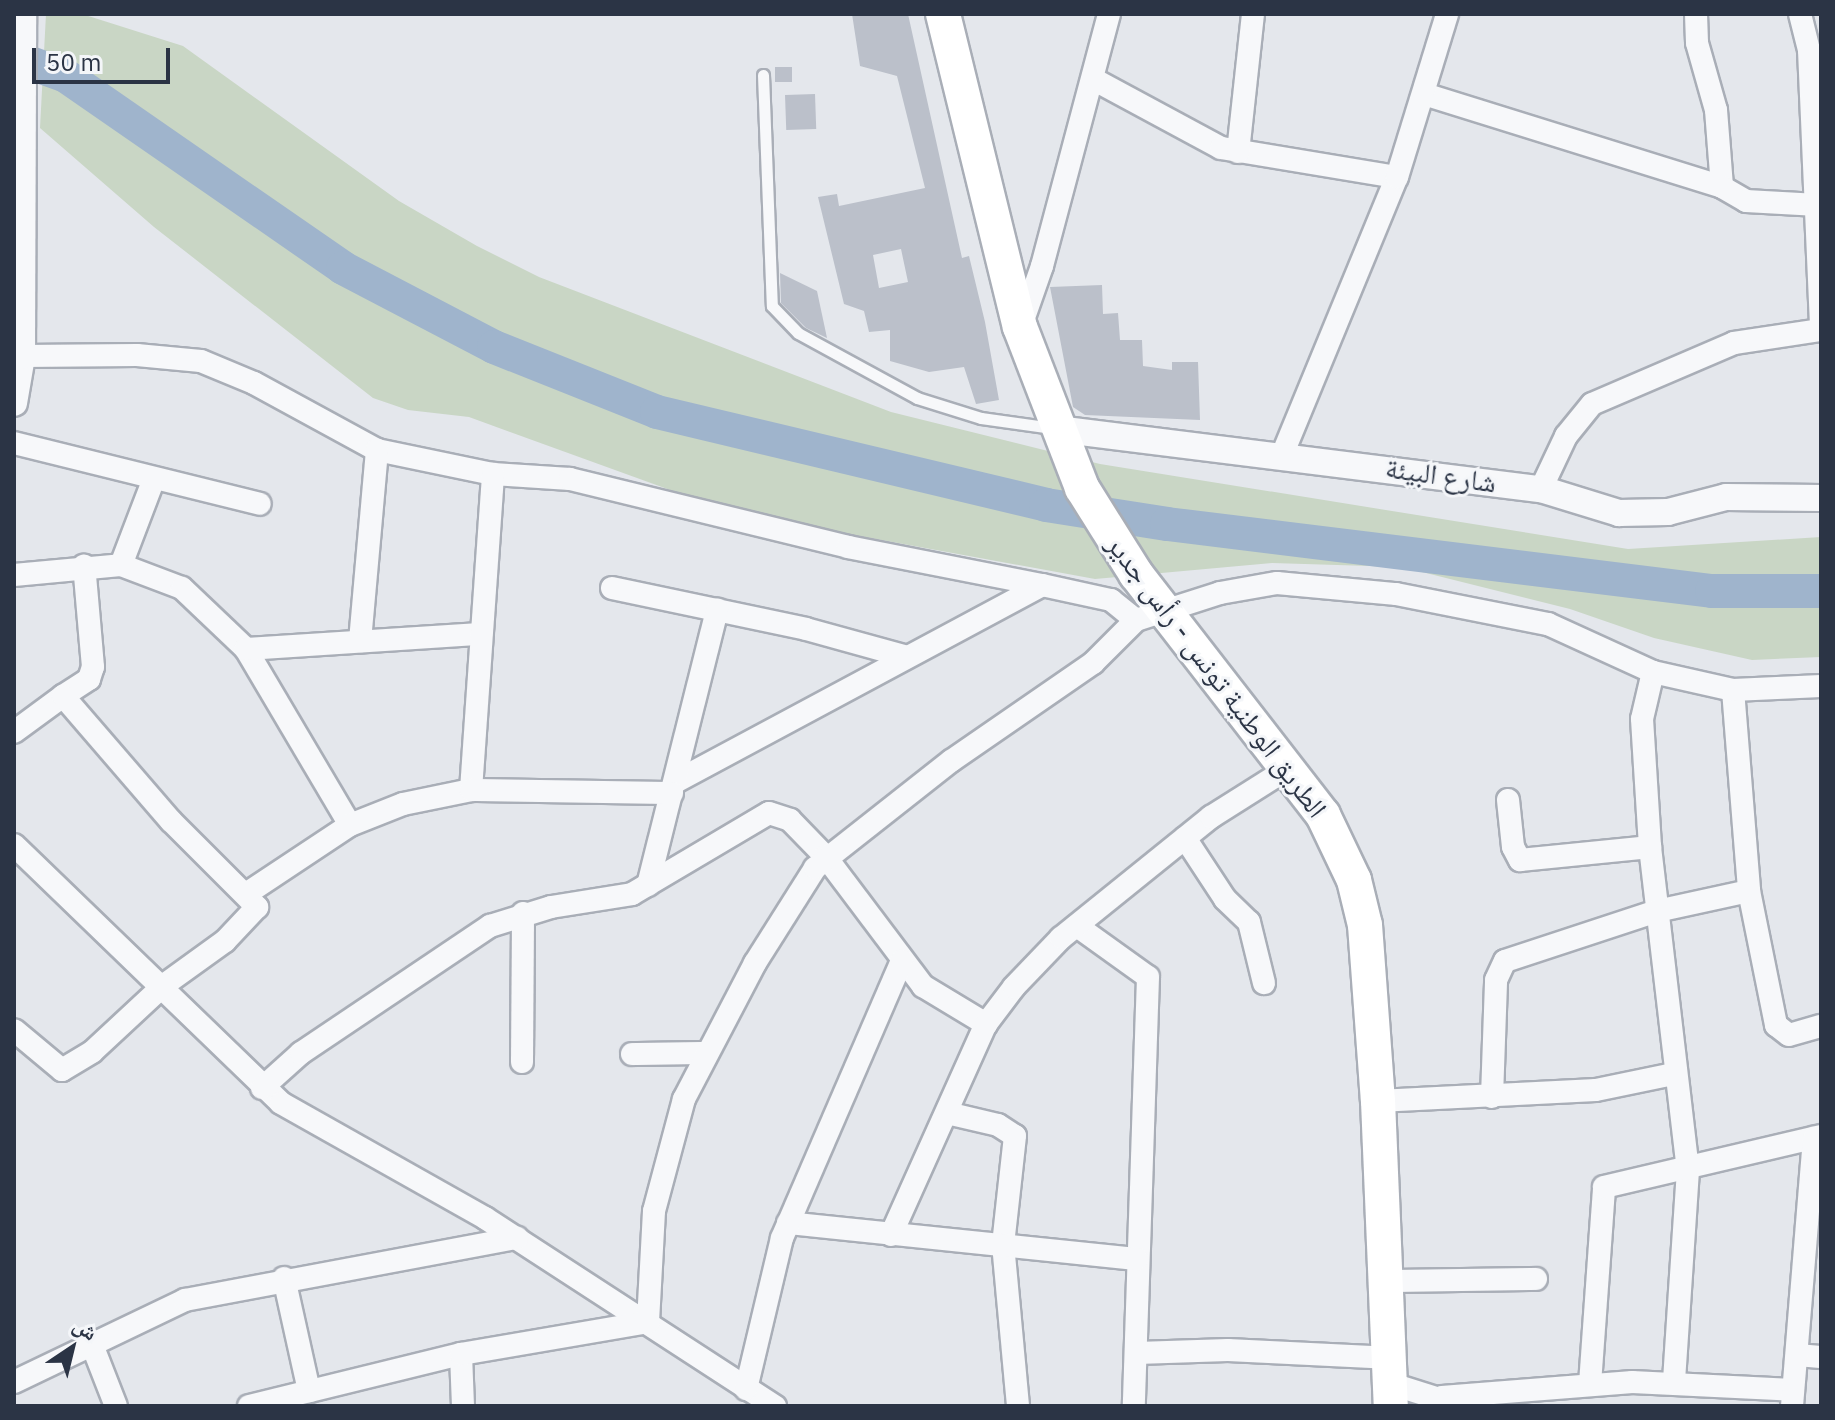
<!DOCTYPE html>
<meta charset="utf-8">
<style>
body{margin:0}
#map{position:relative;width:1835px;height:1420px;overflow:hidden;background:#e4e7ec;font-family:"IBM Plex Sans","Noto Naskh Arabic",sans-serif}
div>[style]{position:absolute}
.green>*{inset:0;background:#c9d6c5}
.river>*{height:34px;margin:-17px;padding:0 17px;transform-origin:17px;border-radius:17px;background:#9fb4cc}
.building>*{inset:0;background:#bbc0ca;transform-origin:0 0}
.roads{filter:drop-shadow(2px 0 #a9aeb7) drop-shadow(-2px 0 #a9aeb7) drop-shadow(0 2px #a9aeb7) drop-shadow(0 -2px #a9aeb7)}
.service>*{height:11px;margin:-5.5px;padding:0 5.5px;transform-origin:5.5px;border-radius:5.5px;background:#f7f8fa}
.minor>*{height:22px;margin:-11px;padding:0 11px;transform-origin:11px;border-radius:11px;background:#f7f8fa}
.tertiary>*{height:26px;margin:-13px;padding:0 13px;transform-origin:13px;border-radius:13px;background:#f7f8fa}
.primary>*{height:34px;margin:-17px;padding:0 17px;transform-origin:17px;border-radius:17px;background:#fff}
span{translate:-50% -50%;white-space:nowrap;text-align:center;line-height:1.15;-webkit-text-stroke:6px #f4f6f9;paint-order:stroke}
.street-label{font-size:28px;color:#2b3445}
.frame{position:absolute;inset:0;border:16px solid #2b3445;pointer-events:none}
.north{position:absolute;left:32px;top:1308px;width:80px;height:80px;-webkit-text-stroke:6px #f4f6f9;paint-order:stroke;rotate:35deg;font-size:22px;font-weight:700;line-height:32px;text-align:center;color:#2b3445}
.north::after{content:'';display:block;margin:auto;width:28px;height:36px;background:#2b3445;clip-path:polygon(50% 0,100% 100%,50% 72%,0 100%)}
.scale{position:absolute;left:32px;top:48px;width:138px;height:36px;box-sizing:border-box;border:4px solid #2b3445;border-top:0;padding-left:10px;font-size:24px;line-height:28px;white-space:nowrap;color:#2b3445;-webkit-text-stroke:6px #f4f6f9;paint-order:stroke}
</style>
<div id="map">
<div class="green">
<i style="clip-path:polygon(46px 14px,82px 14px,183px 46px,399px 201px,477px 246px,539px 277px,891px 412px,1100px 464px,1628px 549px,1821px 537px,1821px 657px,1752px 660px,1654px 638px,1570px 609px,1402px 567px,1272px 563px,1095px 579px,805px 526px,695px 499px,469px 417px,408px 410px,373px 398px,154px 227px,40px 128px)"></i>
</div>
<div class="river">
<i style="left:14px;top:57px;width:55px;rotate:20.1deg"></i>
<i style="left:66px;top:76px;width:337px;rotate:34.7deg"></i>
<i style="left:343px;top:268px;width:170px;rotate:27.6deg"></i>
<i style="left:494px;top:347px;width:175px;rotate:21.7deg"></i>
<i style="left:657px;top:412px;width:400px;rotate:13.4deg"></i>
<i style="left:1046px;top:505px;width:122px;rotate:8.9deg"></i>
<i style="left:1167px;top:524px;width:549px;rotate:7.01deg"></i>
<i style="left:1712px;top:591px;width:109px"></i>
</div>
<div class="building">
<i style="clip-path:polygon(evenodd,852px 14px,908px 14px,962px 258px,969px 256px,985px 322px,999px 400px,976px 404px,964px 367px,929px 372px,890px 361px,890px 330px,869px 332px,864px 311px,844px 304px,818px 197px,837px 194px,839px 206px,925px 188px,897px 76px,860px 66px,852px 14px,901px 249px,908px 282px,879px 288px,873px 255px,901px 249px)"></i>
<i style="left:775px;top:67px;width:17px;height:15px"></i>
<i style="left:815px;top:94px;width:35px;height:30px;rotate:88deg"></i>
<i style="clip-path:polygon(780px 273px,817px 291px,827px 338px,806px 328px,781px 303px)"></i>
<i style="clip-path:polygon(1102px 285px,1103px 314px,1118px 313px,1120px 340px,1142px 340px,1143px 366px,1172px 370px,1172px 362px,1198px 362px,1200px 420px,1085px 415px,1073px 407px,1050px 287px)"></i>
</div>
<div class="roads">
<div class="service">
<i style="left:763px;top:75px;width:231px;rotate:87.8deg"></i>
<i style="left:772px;top:306px;width:37px;rotate:46deg"></i>
<i style="left:798px;top:333px;width:136px;rotate:28.6deg"></i>
<i style="left:917px;top:398px;width:67px;rotate:17.4deg"></i>
<i style="left:981px;top:418px;width:72px;rotate:8deg"></i>
</div>
<div class="minor">
<i style="left:1696px;top:14px;width:29px;rotate:88deg"></i>
<i style="left:1697px;top:43px;width:70px;rotate:74.2deg"></i>
<i style="left:1716px;top:110px;width:77px;rotate:85.5deg"></i>
<i style="left:1800px;top:14px;width:37px;rotate:76deg"></i>
<i style="left:1809px;top:50px;width:271px;rotate:87.5deg"></i>
<i style="left:1093px;top:79px;width:145px;rotate:28.3deg"></i>
<i style="left:1221px;top:148px;width:178px;rotate:9.4deg"></i>
<i style="left:1424px;top:94px;width:312px;rotate:17.3deg"></i>
<i style="left:1722px;top:187px;width:28px;rotate:30deg"></i>
<i style="left:1746px;top:201px;width:72px;rotate:3.2deg"></i>
<i style="left:1238px;top:152px;width:139px;rotate:-83.8deg"></i>
<i style="left:1021px;top:326px;width:64px;rotate:-70.7deg"></i>
<i style="left:1042px;top:266px;width:261px;rotate:-75.1deg"></i>
<i style="left:22px;top:356px;width:115px;rotate:-0.5deg"></i>
<i style="left:137px;top:355px;width:64px;rotate:5.4deg"></i>
<i style="left:201px;top:361px;width:57px;rotate:22.5deg"></i>
<i style="left:254px;top:383px;width:140px;rotate:28.6deg"></i>
<i style="left:377px;top:450px;width:118px;rotate:11.7deg"></i>
<i style="left:493px;top:474px;width:77px;rotate:3.7deg"></i>
<i style="left:570px;top:479px;width:286px;rotate:13.7deg"></i>
<i style="left:848px;top:547px;width:198px;rotate:11.1deg"></i>
<i style="left:14px;top:443px;width:253px;rotate:13.9deg"></i>
<i style="left:1283px;top:453px;width:299px;rotate:-67.6deg"></i>
<i style="left:1397px;top:177px;width:170px;rotate:-72.9deg"></i>
<i style="left:1541px;top:489px;width:59px;rotate:-64.7deg"></i>
<i style="left:1566px;top:436px;width:41px;rotate:-50.9deg"></i>
<i style="left:1592px;top:404px;width:155px;rotate:-23.2deg"></i>
<i style="left:1734px;top:343px;width:88px;rotate:-8.5deg"></i>
<i style="left:121px;top:565px;width:90px;rotate:-69.1deg"></i>
<i style="left:14px;top:575px;width:107px;rotate:-5.3deg"></i>
<i style="left:121px;top:565px;width:65px;rotate:20.7deg"></i>
<i style="left:182px;top:588px;width:88px;rotate:43.6deg"></i>
<i style="left:246px;top:649px;width:204px;rotate:59.4deg"></i>
<i style="left:612px;top:588px;width:198px;rotate:11.9deg"></i>
<i style="left:806px;top:629px;width:102px;rotate:15.4deg"></i>
<i style="left:360px;top:641px;width:192px;rotate:-84.9deg"></i>
<i style="left:246px;top:649px;width:235px;rotate:-3.7deg"></i>
<i style="left:1653px;top:672px;width:48px;rotate:103.2deg"></i>
<i style="left:1642px;top:719px;width:128px;rotate:86.4deg"></i>
<i style="left:1650px;top:847px;width:325px;rotate:83.3deg"></i>
<i style="left:1688px;top:1170px;width:213px;rotate:93.8deg"></i>
<i style="left:1733px;top:690px;width:202px;rotate:85.4deg"></i>
<i style="left:1749px;top:891px;width:137px;rotate:78.6deg"></i>
<i style="left:1776px;top:1025px;width:16px;rotate:38deg"></i>
<i style="left:1789px;top:1035px;width:33px;rotate:-16deg"></i>
<i style="left:63px;top:696px;width:31px;rotate:-33deg"></i>
<i style="left:89px;top:679px;width:13px;rotate:-72deg"></i>
<i style="left:93px;top:667px;width:102px;rotate:-95deg"></i>
<i style="left:14px;top:732px;width:61px;rotate:-36.3deg"></i>
<i style="left:63px;top:696px;width:165px;rotate:49.2deg"></i>
<i style="left:171px;top:821px;width:122px;rotate:45deg"></i>
<i style="left:257px;top:907px;width:47px;rotate:133.3deg"></i>
<i style="left:225px;top:941px;width:75px;rotate:144.2deg"></i>
<i style="left:164px;top:985px;width:98px;rotate:137.1deg"></i>
<i style="left:92px;top:1052px;width:35px;rotate:149deg"></i>
<i style="left:62px;top:1070px;width:62px;rotate:-140.2deg"></i>
<i style="left:677px;top:781px;width:414px;rotate:-28.2deg"></i>
<i style="left:1042px;top:585px;width:71px;rotate:12.3deg"></i>
<i style="left:1111px;top:600px;width:32px;rotate:39deg"></i>
<i style="left:471px;top:790px;width:317px;rotate:-86deg"></i>
<i style="left:1508px;top:800px;width:47px;rotate:83.9deg"></i>
<i style="left:1513px;top:847px;width:15px;rotate:62deg"></i>
<i style="left:1520px;top:860px;width:131px;rotate:-5.7deg"></i>
<i style="left:1185px;top:838px;width:73px;rotate:56.7deg"></i>
<i style="left:1225px;top:899px;width:33px;rotate:44deg"></i>
<i style="left:1249px;top:922px;width:63px;rotate:76.2deg"></i>
<i style="left:14px;top:845px;width:371px;rotate:44deg"></i>
<i style="left:281px;top:1103px;width:234px;rotate:29.4deg"></i>
<i style="left:485px;top:1218px;width:346px;rotate:33deg"></i>
<i style="left:648px;top:885px;width:284px;rotate:-75.9deg"></i>
<i style="left:246px;top:894px;width:125px;rotate:-33.6deg"></i>
<i style="left:350px;top:825px;width:57px;rotate:-21.6deg"></i>
<i style="left:403px;top:804px;width:69px;rotate:-11.6deg"></i>
<i style="left:471px;top:790px;width:201px;rotate:0.9deg"></i>
<i style="left:1077px;top:926px;width:87px;rotate:35.7deg"></i>
<i style="left:1148px;top:977px;width:429px;rotate:91.9deg"></i>
<i style="left:632px;top:1054px;width:74px;rotate:-0.8deg"></i>
<i style="left:522px;top:1062px;width:149px;rotate:-89.6deg"></i>
<i style="left:262px;top:1088px;width:52px;rotate:-41.9deg"></i>
<i style="left:301px;top:1053px;width:228px;rotate:-33.9deg"></i>
<i style="left:490px;top:926px;width:64px;rotate:-17.3deg"></i>
<i style="left:551px;top:907px;width:82px;rotate:-9.1deg"></i>
<i style="left:632px;top:894px;width:159px;rotate:-30.6deg"></i>
<i style="left:769px;top:813px;width:22px;rotate:18deg"></i>
<i style="left:790px;top:820px;width:50px;rotate:45.8deg"></i>
<i style="left:825px;top:856px;width:163px;rotate:53deg"></i>
<i style="left:923px;top:986px;width:74px;rotate:31.1deg"></i>
<i style="left:1492px;top:1097px;width:117px;rotate:-88deg"></i>
<i style="left:1496px;top:980px;width:21px;rotate:-65deg"></i>
<i style="left:1505px;top:961px;width:160px;rotate:-18.2deg"></i>
<i style="left:1657px;top:911px;width:94px;rotate:-12.3deg"></i>
<i style="left:1378px;top:1101px;width:218px;rotate:-2.9deg"></i>
<i style="left:1596px;top:1090px;width:79px;rotate:-11.7deg"></i>
<i style="left:947px;top:1113px;width:52px;rotate:13.2deg"></i>
<i style="left:998px;top:1125px;width:20px;rotate:33deg"></i>
<i style="left:1015px;top:1136px;width:109px;rotate:96.3deg"></i>
<i style="left:1003px;top:1244px;width:163px;rotate:84.7deg"></i>
<i style="left:788px;top:1223px;width:351px;rotate:5.9deg"></i>
<i style="left:891px;top:1235px;width:231px;rotate:-65.8deg"></i>
<i style="left:986px;top:1024px;width:46px;rotate:-52.9deg"></i>
<i style="left:1014px;top:987px;width:68px;rotate:-46.2deg"></i>
<i style="left:1061px;top:938px;width:193px;rotate:-38.9deg"></i>
<i style="left:1211px;top:817px;width:93px;rotate:-32.3deg"></i>
<i style="left:284px;top:1278px;width:116px;rotate:77.5deg"></i>
<i style="left:1387px;top:1281px;width:149px;rotate:-0.8deg"></i>
<i style="left:91px;top:1342px;width:69px;rotate:68.7deg"></i>
<i style="left:1137px;top:1353px;width:91px;rotate:-1.9deg"></i>
<i style="left:1228px;top:1350px;width:164px;rotate:2.8deg"></i>
<i style="left:461px;top:1354px;width:52px;rotate:87.8deg"></i>
<i style="left:1797px;top:1355px;width:24px;rotate:5deg"></i>
<i style="left:14px;top:1382px;width:190px;rotate:-25.6deg"></i>
<i style="left:185px;top:1300px;width:338px;rotate:-10.6deg"></i>
<i style="left:1392px;top:1384px;width:66px;rotate:17.6deg"></i>
<i style="left:1590px;top:1384px;width:197px;rotate:-85.9deg"></i>
<i style="left:1604px;top:1187px;width:223px;rotate:-13.2deg"></i>
<i style="left:746px;top:1389px;width:155px;rotate:-76.6deg"></i>
<i style="left:782px;top:1238px;width:302px;rotate:-66.6deg"></i>
<i style="left:1442px;top:1397px;width:191px;rotate:-4.5deg"></i>
<i style="left:1632px;top:1382px;width:161px;rotate:2.8deg"></i>
<i style="left:249px;top:1406px;width:218px;rotate:-13.8deg"></i>
<i style="left:461px;top:1354px;width:190px;rotate:-9.7deg"></i>
<i style="left:648px;top:1322px;width:111px;rotate:-86.9deg"></i>
<i style="left:654px;top:1211px;width:116px;rotate:-75deg"></i>
<i style="left:684px;top:1099px;width:153px;rotate:-62.4deg"></i>
<i style="left:755px;top:963px;width:112px;rotate:-57.7deg"></i>
<i style="left:815px;top:868px;width:173px;rotate:-38.2deg"></i>
<i style="left:951px;top:761px;width:173px;rotate:-34.6deg"></i>
<i style="left:1093px;top:663px;width:61px;rotate:-45deg"></i>
<i style="left:1136px;top:620px;width:88px;rotate:-17.8deg"></i>
<i style="left:1220px;top:593px;width:58px;rotate:-10deg"></i>
<i style="left:1277px;top:583px;width:120px;rotate:5.3deg"></i>
<i style="left:1396px;top:594px;width:155px;rotate:11.2deg"></i>
<i style="left:1548px;top:624px;width:115px;rotate:24.6deg"></i>
<i style="left:1653px;top:672px;width:82px;rotate:12.7deg"></i>
<i style="left:1733px;top:690px;width:88px;rotate:-2.6deg"></i>
<i style="left:1792px;top:1406px;width:269px;rotate:-85.3deg"></i>
</div>
<div class="tertiary">
<i style="left:14px;top:403px;width:48px;rotate:-80.3deg"></i>
<i style="left:22px;top:356px;width:342px;rotate:-89.8deg"></i>
<i style="left:1057px;top:429px;width:488px;rotate:7.1deg"></i>
<i style="left:1541px;top:489px;width:82px;rotate:17.1deg"></i>
<i style="left:1619px;top:513px;width:49px;rotate:-1.2deg"></i>
<i style="left:1668px;top:512px;width:60px;rotate:-14.5deg"></i>
<i style="left:1726px;top:497px;width:95px;rotate:0.6deg"></i>
</div>
<div class="primary">
<i style="left:943px;top:14px;width:322px;rotate:76.2deg"></i>
<i style="left:1020px;top:327px;width:173px;rotate:68.9deg"></i>
<i style="left:1082px;top:488px;width:102px;rotate:57.9deg"></i>
<i style="left:1136px;top:574px;width:305px;rotate:52.2deg"></i>
<i style="left:1323px;top:815px;width:72px;rotate:64.5deg"></i>
<i style="left:1354px;top:880px;width:46px;rotate:76.3deg"></i>
<i style="left:1365px;top:925px;width:176px;rotate:85.8deg"></i>
<i style="left:1378px;top:1101px;width:305px;rotate:87.6deg"></i>
</div>
</div>
<div class="street-label">
<span style="left:1441px;top:475px;rotate:8deg">شارع البيئة</span>
<span style="left:1217px;top:676px;rotate:53deg">الطريق الوطنية تونس - رأس جدير</span>
</div>
<div class="frame"></div>
<div class="north">ش</div>
<div class="scale">50 m</div>
</div>
